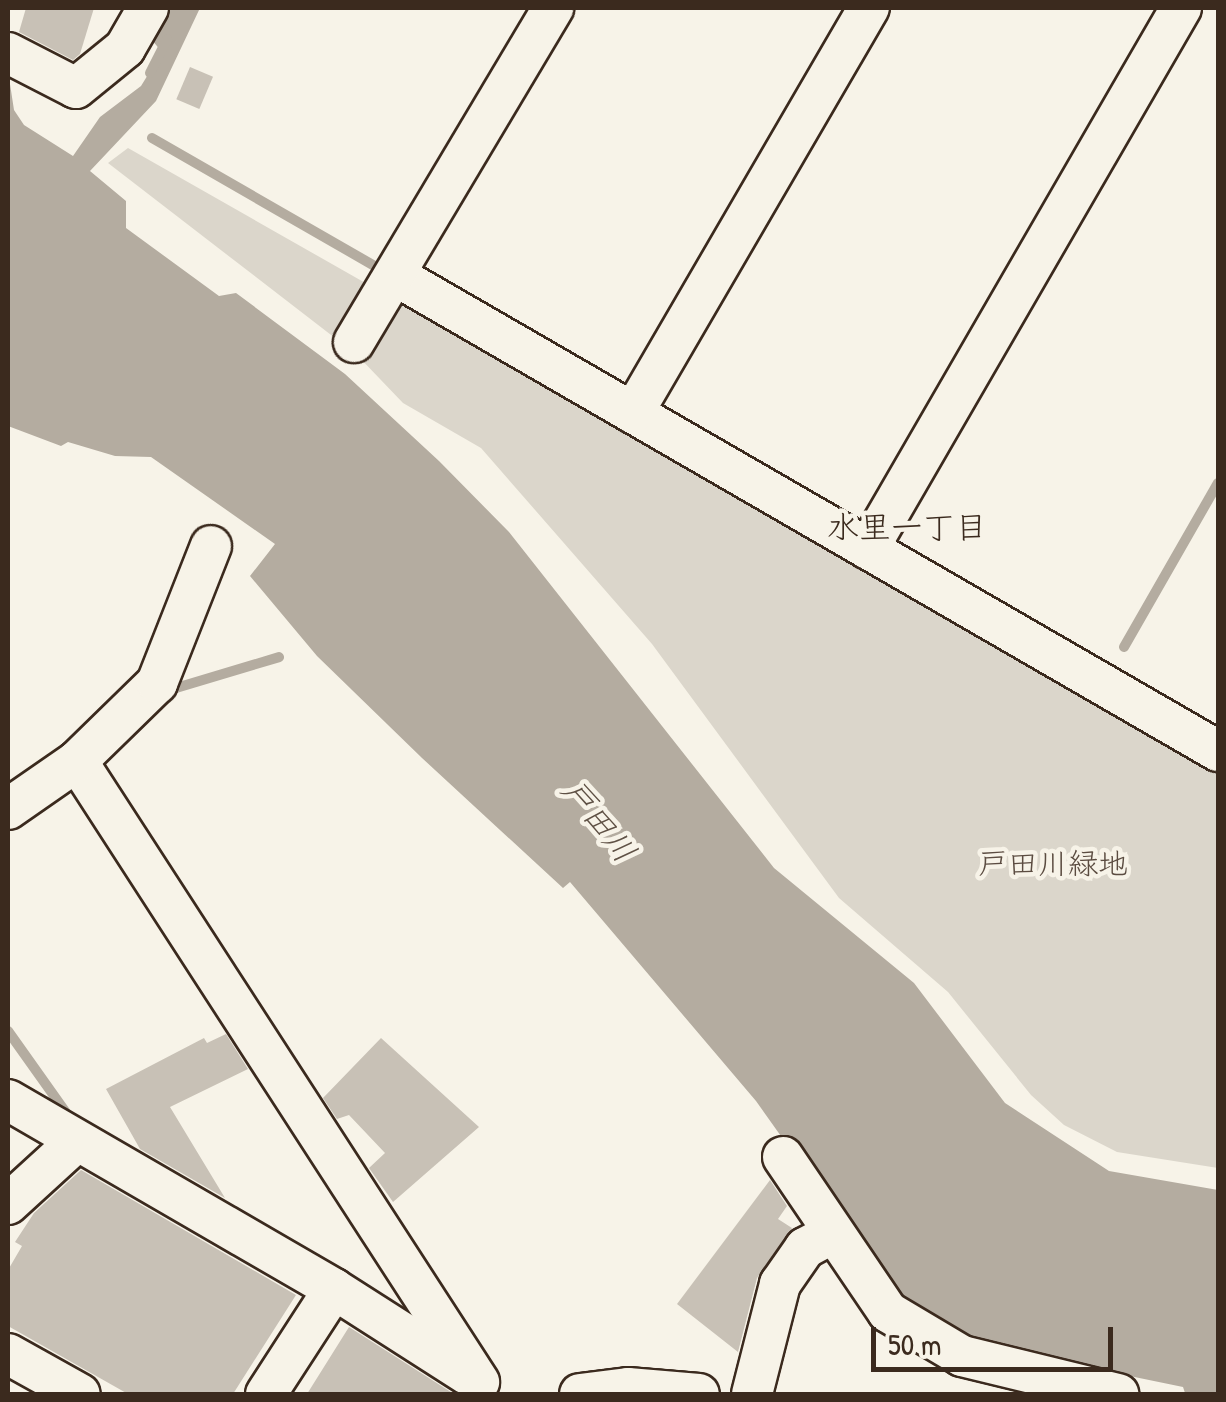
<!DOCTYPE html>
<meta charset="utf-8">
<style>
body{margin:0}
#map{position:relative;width:1226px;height:1402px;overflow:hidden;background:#f7f3e8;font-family:"Patrick Hand","Klee One",sans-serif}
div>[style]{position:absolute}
.green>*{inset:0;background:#dbd6cb}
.water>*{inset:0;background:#b4aca0}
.stream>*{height:10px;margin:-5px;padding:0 5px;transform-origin:5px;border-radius:5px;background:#b4aca0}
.building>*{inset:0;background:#c8c1b6;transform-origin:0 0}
.roads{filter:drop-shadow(2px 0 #3b2a1e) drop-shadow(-2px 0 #3b2a1e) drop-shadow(0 2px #3b2a1e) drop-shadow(0 -2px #3b2a1e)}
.minor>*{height:40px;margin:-20px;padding:0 20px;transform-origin:20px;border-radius:20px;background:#f7f3e8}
span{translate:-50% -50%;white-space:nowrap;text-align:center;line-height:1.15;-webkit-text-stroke:9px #f7f3e8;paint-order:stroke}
.park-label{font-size:30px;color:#5b4c41}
.neighbourhood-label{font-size:32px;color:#3b2a1e}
.water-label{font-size:32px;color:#5f5145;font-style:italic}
.frame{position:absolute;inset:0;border:10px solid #3b2a1e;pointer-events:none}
.scale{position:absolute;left:871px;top:1327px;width:242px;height:45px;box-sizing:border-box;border:5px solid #3b2a1e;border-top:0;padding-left:12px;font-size:30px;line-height:35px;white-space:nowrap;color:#3b2a1e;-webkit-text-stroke:8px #f7f3e8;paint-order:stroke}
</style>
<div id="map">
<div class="green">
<i style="clip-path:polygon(128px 148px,1218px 768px,1218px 1168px,1117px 1152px,1064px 1125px,1031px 1095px,948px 992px,839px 898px,652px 644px,481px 448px,403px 403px,357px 355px,108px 163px)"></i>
</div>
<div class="water">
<i style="clip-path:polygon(169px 8px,200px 8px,156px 101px,90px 171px,126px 201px,126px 228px,219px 296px,236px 293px,345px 374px,439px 461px,509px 532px,774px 868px,914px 983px,1005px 1103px,1109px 1171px,1218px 1190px,1218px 1394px,1185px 1393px,1183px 1387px,1023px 1354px,1019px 1362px,899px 1302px,756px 1101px,570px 882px,563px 888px,422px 758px,317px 656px,250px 576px,275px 544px,151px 457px,115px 456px,68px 442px,61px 446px,8px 426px,8px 71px,14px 110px,24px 125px,73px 156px,100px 117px,141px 86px,162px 52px,151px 39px)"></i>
</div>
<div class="stream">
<i style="left:150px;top:73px;width:38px;rotate:-63deg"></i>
<i style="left:152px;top:138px;width:255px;rotate:29.9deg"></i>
<i style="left:1124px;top:647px;width:189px;rotate:-60.2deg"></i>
<i style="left:166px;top:691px;width:118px;rotate:-16.7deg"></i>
<i style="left:8px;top:1031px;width:102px;rotate:54.6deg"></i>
</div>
<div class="building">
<i style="clip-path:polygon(26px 8px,94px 8px,80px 54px,73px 60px,19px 32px)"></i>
<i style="left:190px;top:67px;width:25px;height:35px;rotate:23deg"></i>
<i style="clip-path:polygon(226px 1034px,248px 1069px,170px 1107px,225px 1198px,140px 1149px,106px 1089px,204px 1038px,207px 1043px)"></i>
<i style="clip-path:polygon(381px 1038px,479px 1127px,393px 1202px,369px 1168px,385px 1153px,349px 1115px,337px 1119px,323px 1098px)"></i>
<i style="clip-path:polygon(81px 1170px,296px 1295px,233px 1394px,128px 1394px,8px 1326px,8px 1270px,22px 1246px,15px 1242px,34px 1213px)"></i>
<i style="clip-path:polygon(770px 1180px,787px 1206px,778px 1219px,792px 1228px,757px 1278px,738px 1352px,677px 1304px)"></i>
<i style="clip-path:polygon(349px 1327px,454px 1394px,455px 1394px,307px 1394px)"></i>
</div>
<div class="roads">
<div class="minor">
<i style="left:8px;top:53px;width:76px;rotate:27.2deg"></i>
<i style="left:76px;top:88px;width:63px;rotate:-39.2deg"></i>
<i style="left:125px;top:48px;width:46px;rotate:-60.1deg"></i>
<i style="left:398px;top:277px;width:947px;rotate:30.03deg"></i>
<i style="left:354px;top:342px;width:389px;rotate:-59.2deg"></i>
<i style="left:633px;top:413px;width:469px;rotate:-59.8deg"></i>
<i style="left:868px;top:549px;width:625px;rotate:-59.95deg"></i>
<i style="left:77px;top:761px;width:740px;rotate:57.08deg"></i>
<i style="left:8px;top:809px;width:84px;rotate:-34.8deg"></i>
<i style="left:77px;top:761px;width:112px;rotate:-44.3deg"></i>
<i style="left:157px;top:683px;width:147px;rotate:-68.5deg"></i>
<i style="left:8px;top:1100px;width:377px;rotate:30.1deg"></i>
<i style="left:334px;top:1289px;width:158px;rotate:32.6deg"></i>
<i style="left:783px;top:1157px;width:187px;rotate:55.9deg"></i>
<i style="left:888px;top:1312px;width:86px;rotate:30.7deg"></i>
<i style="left:962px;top:1356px;width:161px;rotate:13.7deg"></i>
<i style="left:8px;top:1204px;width:93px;rotate:-42.4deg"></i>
<i style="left:8px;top:1354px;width:82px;rotate:29.1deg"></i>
<i style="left:266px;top:1394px;width:125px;rotate:-57.1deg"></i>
<i style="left:580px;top:1394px;width:48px;rotate:-7.1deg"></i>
<i style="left:628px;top:1388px;width:71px;rotate:4.8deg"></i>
<i style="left:752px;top:1394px;width:114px;rotate:-75.7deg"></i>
<i style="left:780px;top:1284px;width:44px;rotate:-55.2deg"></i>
<i style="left:805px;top:1248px;width:30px;rotate:-28deg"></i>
</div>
</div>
<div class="park-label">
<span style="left:1053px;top:863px">戸田川緑地</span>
</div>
<div class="neighbourhood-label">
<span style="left:907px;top:527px">水里一丁目</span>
</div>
<div class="water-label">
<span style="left:599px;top:821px;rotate:51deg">戸田川</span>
</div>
<div class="frame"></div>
<div class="scale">50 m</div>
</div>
